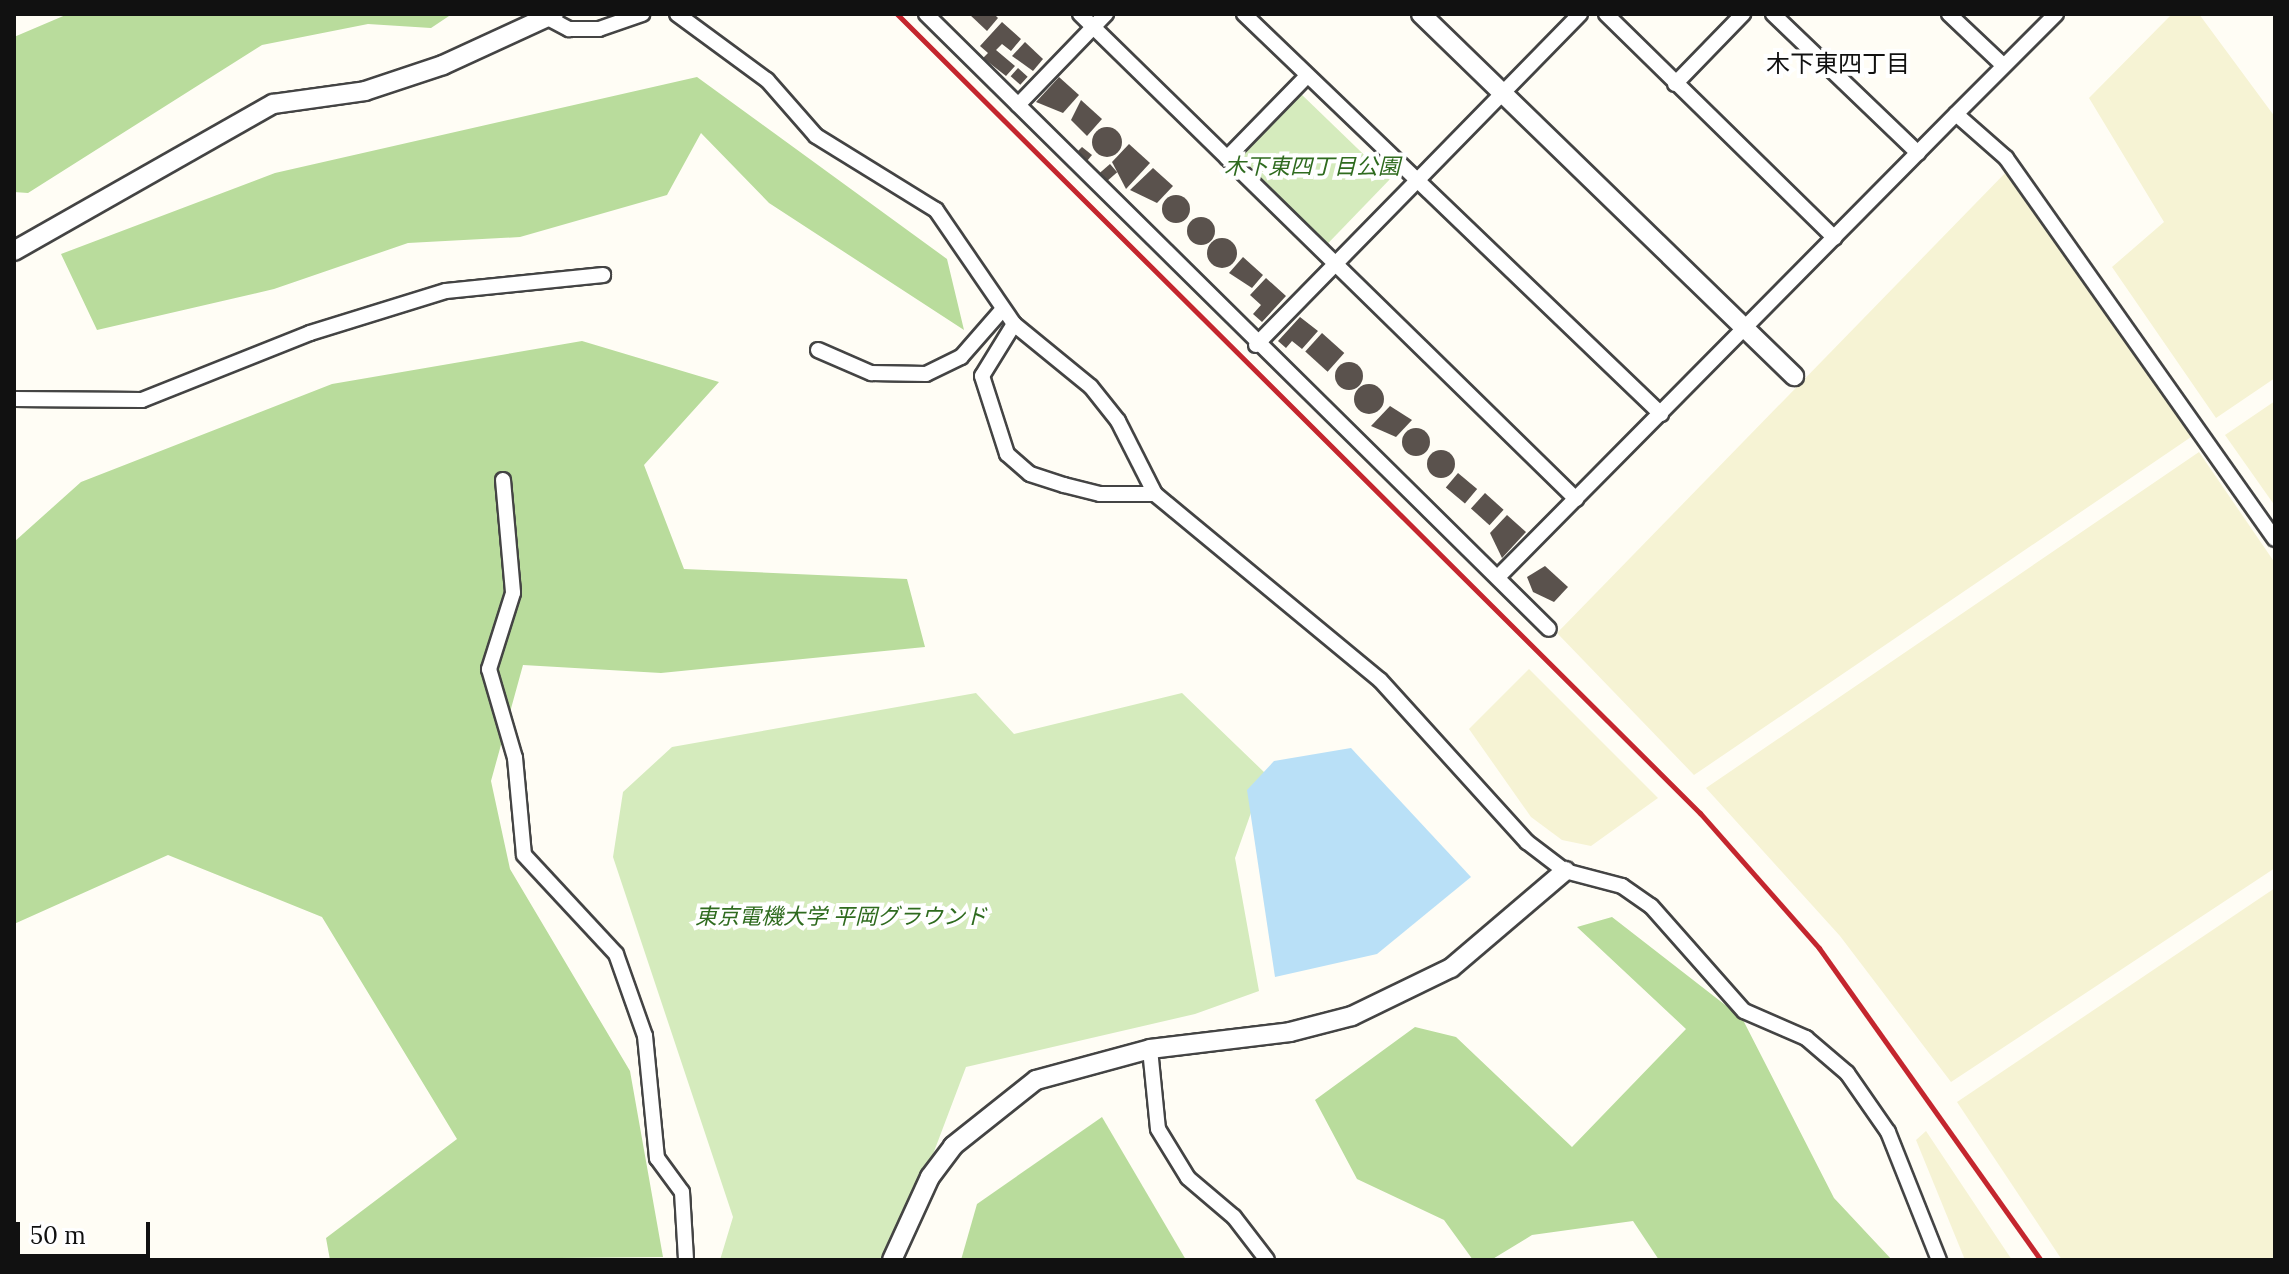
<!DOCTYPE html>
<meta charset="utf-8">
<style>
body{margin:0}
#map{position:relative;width:2289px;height:1274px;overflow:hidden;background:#fffdf5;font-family:Lora,"Noto Sans JP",serif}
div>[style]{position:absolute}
.farmland>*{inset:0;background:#f6f3d4}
.green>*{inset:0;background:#d5ebbd;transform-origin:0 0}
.forest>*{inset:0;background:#b9dc9c}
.water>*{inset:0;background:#b9e0f7}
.building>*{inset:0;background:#5a524d;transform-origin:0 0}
.round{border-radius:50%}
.roads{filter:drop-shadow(2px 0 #444) drop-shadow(-2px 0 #444) drop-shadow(0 2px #444) drop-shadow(0 -2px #444)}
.minor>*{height:14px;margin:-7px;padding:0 7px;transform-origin:7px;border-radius:7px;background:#fff}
.tertiary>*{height:18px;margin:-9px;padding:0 9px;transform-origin:9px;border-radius:9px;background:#fff}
.rail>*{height:5px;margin:-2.5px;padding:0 2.5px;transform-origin:2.5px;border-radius:2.5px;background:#c4262e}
span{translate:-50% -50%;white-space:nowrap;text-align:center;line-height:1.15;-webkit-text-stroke:8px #fff;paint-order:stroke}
.park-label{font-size:22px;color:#2f6b1f;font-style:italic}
.neighbourhood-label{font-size:24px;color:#111}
.frame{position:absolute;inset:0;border:16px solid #111;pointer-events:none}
.scale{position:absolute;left:16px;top:1222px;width:134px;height:36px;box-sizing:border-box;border:4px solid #111;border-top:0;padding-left:10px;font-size:24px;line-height:28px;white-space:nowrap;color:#111;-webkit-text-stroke:6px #fff;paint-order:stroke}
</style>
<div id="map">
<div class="farmland">
<i style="clip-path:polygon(2172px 14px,2199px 14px,2275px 117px,2275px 378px,2216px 418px,2112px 267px,2164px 222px,2089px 98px)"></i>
<i style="clip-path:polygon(2011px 167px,2194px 435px,1694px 775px,1557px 633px)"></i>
<i style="clip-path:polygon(2275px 401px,2275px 506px,2225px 435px)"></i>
<i style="clip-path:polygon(2199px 452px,2275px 563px,2275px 868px,1951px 1082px,1840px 936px,1706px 788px)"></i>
<i style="clip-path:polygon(1529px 669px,1658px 798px,1591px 846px,1562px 840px,1531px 817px,1469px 729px)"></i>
<i style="clip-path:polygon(2275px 888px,2275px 1260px,2062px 1260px,1957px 1102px)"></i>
<i style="clip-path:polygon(1926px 1131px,2012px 1260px,1965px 1260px,1916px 1140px)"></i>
</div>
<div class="green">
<i style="left:1299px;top:92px;width:126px;height:91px;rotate:44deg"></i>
<i style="clip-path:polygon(976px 693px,1014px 734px,1182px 693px,1265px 773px,1235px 858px,1259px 991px,1195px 1014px,966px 1067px,893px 1260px,720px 1260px,733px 1217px,613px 857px,623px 792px,672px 747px)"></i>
</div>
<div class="forest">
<i style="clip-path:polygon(68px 14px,452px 14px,431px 28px,368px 24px,262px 45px,28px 193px,14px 192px,14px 37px)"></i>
<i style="clip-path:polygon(697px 77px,947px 259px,964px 330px,769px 203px,701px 133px,667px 195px,520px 237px,408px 243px,274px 289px,97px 330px,61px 254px,275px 173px)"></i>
<i style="clip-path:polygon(582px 341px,719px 382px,644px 465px,684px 569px,907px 579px,925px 647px,661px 673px,523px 665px,491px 781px,510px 869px,630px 1071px,663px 1257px,330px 1260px,326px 1238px,457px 1139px,322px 917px,168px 855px,14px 924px,14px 542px,81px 482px,332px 384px)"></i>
<i style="clip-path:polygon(1612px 917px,1742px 1018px,1834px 1198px,1892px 1260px,1659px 1260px,1633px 1221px,1532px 1235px,1491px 1260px,1473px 1260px,1444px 1220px,1357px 1179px,1315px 1100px,1415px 1027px,1456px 1037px,1572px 1147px,1686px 1029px,1577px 927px)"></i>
<i style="clip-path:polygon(1102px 1117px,1186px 1260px,961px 1260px,977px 1204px)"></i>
</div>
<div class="water">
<i style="clip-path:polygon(1351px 748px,1471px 877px,1377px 954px,1275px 977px,1247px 790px,1274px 761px)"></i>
</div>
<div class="building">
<i style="clip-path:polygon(969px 14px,994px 14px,998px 18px,987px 31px)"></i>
<i style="clip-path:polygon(1002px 22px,1021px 39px,1011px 51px,1002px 44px,996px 50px,1015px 66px,1006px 76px,983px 58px,988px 53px,980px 46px)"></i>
<i style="clip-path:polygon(1025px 42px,1043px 59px,1033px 71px,1012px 56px)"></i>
<i style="left:1018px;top:68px;width:13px;height:11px;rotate:42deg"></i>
<i style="clip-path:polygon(1059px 77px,1079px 95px,1063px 113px,1036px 102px)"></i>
<i style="clip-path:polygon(1081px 100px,1102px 119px,1087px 136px,1071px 120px)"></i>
<i class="round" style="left:1092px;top:127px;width:30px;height:30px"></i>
<i style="clip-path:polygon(1129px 144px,1150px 163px,1126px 189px,1112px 162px)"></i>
<i style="clip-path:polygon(1082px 147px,1092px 155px,1087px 161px,1077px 152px)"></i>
<i style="left:1110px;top:164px;width:11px;height:16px;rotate:49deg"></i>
<i style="clip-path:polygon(1153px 168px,1173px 186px,1157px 203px,1130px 190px)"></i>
<i class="round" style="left:1162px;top:195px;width:28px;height:28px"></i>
<i class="round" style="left:1187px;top:217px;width:28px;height:28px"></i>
<i class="round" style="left:1207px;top:238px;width:30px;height:30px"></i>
<i style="clip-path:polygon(1243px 257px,1263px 275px,1252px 288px,1229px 273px)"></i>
<i style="clip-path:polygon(1266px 278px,1286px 296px,1262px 322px,1253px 314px,1261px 305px,1250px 295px)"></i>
<i style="clip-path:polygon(1300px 317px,1318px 331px,1302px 349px,1292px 341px,1286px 348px,1278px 341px)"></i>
<i style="left:1322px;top:333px;width:30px;height:25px;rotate:42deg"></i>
<i class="round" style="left:1335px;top:362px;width:28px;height:28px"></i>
<i class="round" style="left:1354px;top:384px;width:30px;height:30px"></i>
<i style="clip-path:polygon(1390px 406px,1412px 420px,1396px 437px,1371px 426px)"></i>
<i class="round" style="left:1402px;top:428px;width:28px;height:28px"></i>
<i class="round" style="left:1427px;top:450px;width:28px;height:28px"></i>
<i style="left:1458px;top:473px;width:25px;height:19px;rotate:40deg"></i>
<i style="left:1485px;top:493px;width:25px;height:21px;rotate:42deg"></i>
<i style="clip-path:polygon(1507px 515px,1526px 532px,1502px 558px,1490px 533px)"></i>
<i style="clip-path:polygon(1545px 566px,1568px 587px,1554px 602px,1533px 592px,1527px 577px)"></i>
</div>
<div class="roads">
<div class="minor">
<i style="left:677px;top:14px;width:112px;rotate:36.3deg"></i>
<i style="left:767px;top:80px;width:74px;rotate:48.8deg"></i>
<i style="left:816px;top:136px;width:141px;rotate:31.7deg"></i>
<i style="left:936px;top:210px;width:138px;rotate:55.6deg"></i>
<i style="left:1014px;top:324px;width:99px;rotate:39.3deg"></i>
<i style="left:1091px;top:387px;width:43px;rotate:51.5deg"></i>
<i style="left:1118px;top:421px;width:82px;rotate:63.1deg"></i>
<i style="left:1155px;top:494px;width:292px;rotate:39.6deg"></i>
<i style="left:1380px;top:680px;width:219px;rotate:47.8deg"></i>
<i style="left:1527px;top:842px;width:48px;rotate:37.3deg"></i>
<i style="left:1565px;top:871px;width:59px;rotate:14.7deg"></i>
<i style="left:1622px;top:886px;width:35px;rotate:35deg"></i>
<i style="left:1651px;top:906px;width:140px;rotate:48.5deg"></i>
<i style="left:1744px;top:1011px;width:68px;rotate:23.5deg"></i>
<i style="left:1806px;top:1038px;width:54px;rotate:40.5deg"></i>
<i style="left:1847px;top:1073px;width:72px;rotate:55.2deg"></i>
<i style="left:1888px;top:1132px;width:138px;rotate:68.3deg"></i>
<i style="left:926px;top:14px;width:875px;rotate:44.63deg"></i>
<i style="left:1080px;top:14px;width:694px;rotate:44.36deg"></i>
<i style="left:1244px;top:14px;width:578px;rotate:43.81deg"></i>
<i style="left:1606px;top:14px;width:320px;rotate:44.4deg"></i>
<i style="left:1773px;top:14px;width:201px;rotate:43.8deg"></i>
<i style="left:1949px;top:14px;width:74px;rotate:43.4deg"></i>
<i style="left:2056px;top:14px;width:141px;rotate:135deg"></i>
<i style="left:1956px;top:114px;width:67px;rotate:41.3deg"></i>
<i style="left:2006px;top:158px;width:466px;rotate:54.8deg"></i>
<i style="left:548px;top:18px;width:24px;rotate:28deg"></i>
<i style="left:569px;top:29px;width:30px"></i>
<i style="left:599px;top:29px;width:46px;rotate:-19.2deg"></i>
<i style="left:1675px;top:84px;width:98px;rotate:-45.8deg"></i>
<i style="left:1018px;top:105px;width:127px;rotate:-46deg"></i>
<i style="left:1227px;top:158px;width:115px;rotate:-45.7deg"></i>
<i style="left:1014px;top:324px;width:61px;rotate:121.6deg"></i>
<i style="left:982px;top:376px;width:82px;rotate:72.2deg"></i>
<i style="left:1007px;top:454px;width:30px;rotate:41deg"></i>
<i style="left:1030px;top:474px;width:36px;rotate:18deg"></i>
<i style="left:1064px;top:485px;width:37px;rotate:14deg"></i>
<i style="left:1100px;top:494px;width:55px"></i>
<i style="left:1256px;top:345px;width:463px;rotate:-45.6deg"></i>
<i style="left:818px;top:350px;width:58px;rotate:23.5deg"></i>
<i style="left:871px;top:373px;width:55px;rotate:1deg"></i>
<i style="left:926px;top:374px;width:39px;rotate:-26deg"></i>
<i style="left:961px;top:357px;width:62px;rotate:-48.9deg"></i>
<i style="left:14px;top:399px;width:128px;rotate:0.4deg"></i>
<i style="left:142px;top:400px;width:181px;rotate:-21.7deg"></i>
<i style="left:310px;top:333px;width:142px;rotate:-17.2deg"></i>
<i style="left:446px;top:291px;width:158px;rotate:-5.8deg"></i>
<i style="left:503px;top:480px;width:113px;rotate:84.9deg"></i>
<i style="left:513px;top:593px;width:80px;rotate:107.5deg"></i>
<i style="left:489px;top:669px;width:93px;rotate:73.7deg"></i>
<i style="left:515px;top:758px;width:97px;rotate:84.7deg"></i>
<i style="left:524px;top:855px;width:135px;rotate:47.1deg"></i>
<i style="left:616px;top:954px;width:87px;rotate:70.5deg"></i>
<i style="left:645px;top:1036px;width:123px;rotate:84.4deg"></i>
<i style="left:657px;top:1158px;width:42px;rotate:53.7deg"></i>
<i style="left:682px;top:1192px;width:68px;rotate:86.6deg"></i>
<i style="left:1498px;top:577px;width:651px;rotate:-45.31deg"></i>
<i style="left:1150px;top:1049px;width:80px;rotate:84.3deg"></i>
<i style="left:1158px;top:1129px;width:57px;rotate:58.5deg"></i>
<i style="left:1188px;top:1178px;width:60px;rotate:40.3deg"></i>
<i style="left:1234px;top:1217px;width:54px;rotate:52.5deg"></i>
</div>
<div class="tertiary">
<i style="left:1421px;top:14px;width:520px;rotate:44.14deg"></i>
<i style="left:14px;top:251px;width:298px;rotate:-29.6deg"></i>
<i style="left:273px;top:104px;width:93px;rotate:-8deg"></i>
<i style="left:365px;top:91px;width:82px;rotate:-18.4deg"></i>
<i style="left:443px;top:65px;width:122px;rotate:-24.7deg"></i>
<i style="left:892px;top:1260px;width:91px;rotate:-65.4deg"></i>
<i style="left:930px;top:1177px;width:39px;rotate:-53deg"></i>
<i style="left:953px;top:1146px;width:106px;rotate:-38.5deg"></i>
<i style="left:1036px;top:1080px;width:118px;rotate:-15.2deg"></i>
<i style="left:1150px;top:1049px;width:141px;rotate:-6.9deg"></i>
<i style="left:1290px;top:1032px;width:64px;rotate:-14.5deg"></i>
<i style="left:1352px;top:1016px;width:110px;rotate:-25.9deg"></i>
<i style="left:1451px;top:968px;width:150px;rotate:-40.4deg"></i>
</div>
</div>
<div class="rail">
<i style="left:897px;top:14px;width:1133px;rotate:44.86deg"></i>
<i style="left:1700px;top:813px;width:180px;rotate:48.6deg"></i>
<i style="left:1819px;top:948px;width:383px;rotate:54.6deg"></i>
</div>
<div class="park-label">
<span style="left:1312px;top:167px">木下東四丁目公園</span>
<span style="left:841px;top:917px">東京電機大学 平岡グラウンド</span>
</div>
<div class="neighbourhood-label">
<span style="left:1838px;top:64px">木下東四丁目</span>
</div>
<div class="frame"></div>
<div class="scale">50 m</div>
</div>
